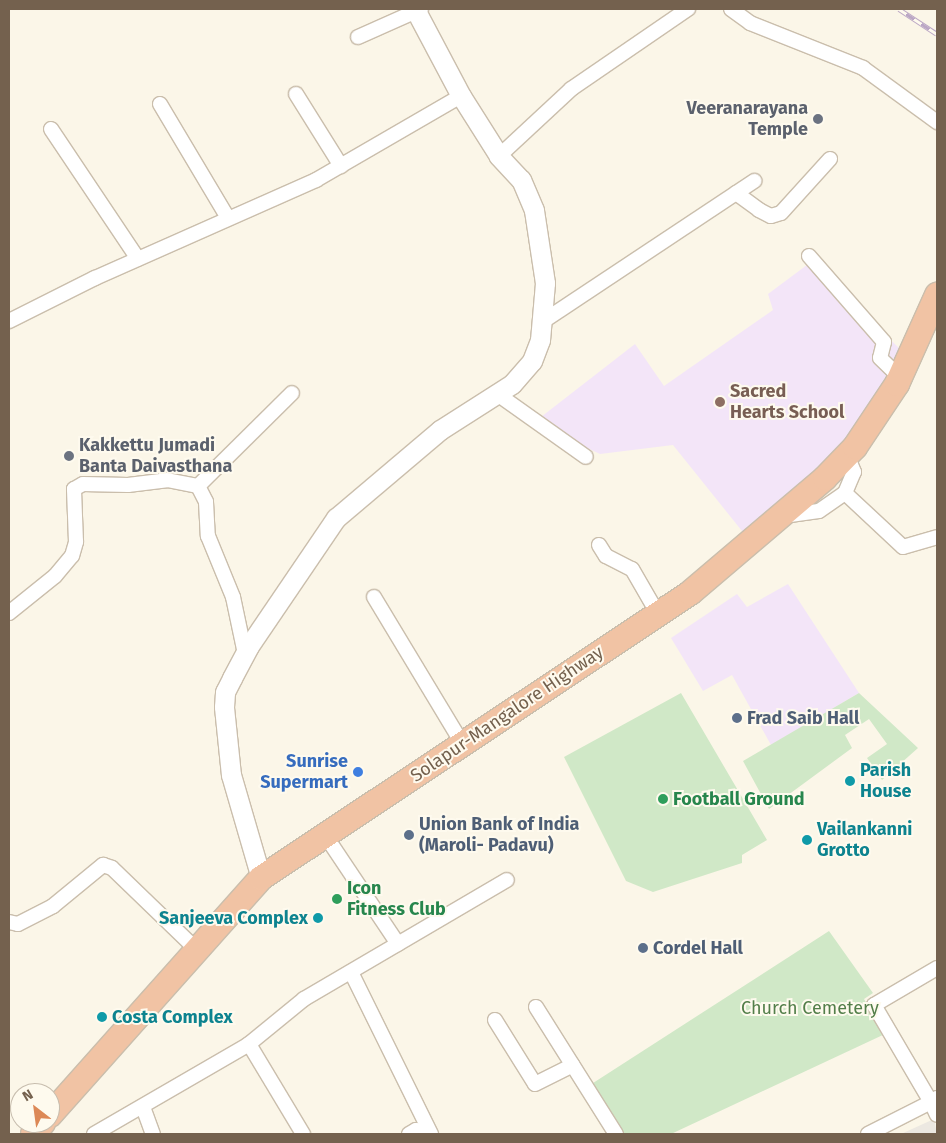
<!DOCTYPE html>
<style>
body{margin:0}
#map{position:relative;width:946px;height:1143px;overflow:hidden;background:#fbf6e8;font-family:"Fira Sans",sans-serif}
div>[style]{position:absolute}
.industrial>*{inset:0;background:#ece8e1}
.education>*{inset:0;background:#f3e5f8}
.green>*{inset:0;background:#d0e8c7}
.roads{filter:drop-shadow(1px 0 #cabeac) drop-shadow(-1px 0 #cabeac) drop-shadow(0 1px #cabeac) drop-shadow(0 -1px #cabeac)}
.street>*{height:14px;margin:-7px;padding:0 7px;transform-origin:7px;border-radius:7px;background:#fff}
.secondary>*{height:19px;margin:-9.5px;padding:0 9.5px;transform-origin:9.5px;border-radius:9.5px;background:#fff}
.highway>*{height:24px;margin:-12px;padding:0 12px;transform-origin:12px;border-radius:12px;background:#f1c3a4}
.rail>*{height:5px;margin-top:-2.5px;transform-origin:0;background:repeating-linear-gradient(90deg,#fefaee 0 9px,#bba7c5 0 18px);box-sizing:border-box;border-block:1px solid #bba7c5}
.dots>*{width:14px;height:14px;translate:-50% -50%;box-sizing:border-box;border:2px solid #fefaee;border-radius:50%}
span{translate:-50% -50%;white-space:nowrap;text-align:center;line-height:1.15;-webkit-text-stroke:4px #fefaee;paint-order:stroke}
.worship-label{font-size:18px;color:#5b616d;font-weight:700}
.right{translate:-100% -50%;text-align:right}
.left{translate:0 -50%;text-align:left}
.education-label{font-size:18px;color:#785e54;font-weight:700}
.street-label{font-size:18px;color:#74614e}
.service-label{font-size:18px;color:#4e5e75;font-weight:700}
.shop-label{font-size:18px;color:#366cbe;font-weight:700}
.culture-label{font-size:18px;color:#0d838f;font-weight:700}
.leisure-label{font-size:18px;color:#27864d;font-weight:700}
.park-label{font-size:18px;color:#527e49}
.frame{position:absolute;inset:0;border:10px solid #74614e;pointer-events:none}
.north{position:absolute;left:10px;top:1083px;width:50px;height:50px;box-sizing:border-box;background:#fefaee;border:1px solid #c7bdae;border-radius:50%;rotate:330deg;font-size:14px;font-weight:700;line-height:20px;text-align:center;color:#74614e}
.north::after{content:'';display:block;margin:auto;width:18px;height:22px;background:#dc8856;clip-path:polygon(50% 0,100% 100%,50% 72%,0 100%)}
</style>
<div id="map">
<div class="industrial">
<i style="clip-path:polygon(934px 1119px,937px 1134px,901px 1134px)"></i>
</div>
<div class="education">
<i style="clip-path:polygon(811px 262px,904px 353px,864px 431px,746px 536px,673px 445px,600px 454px,543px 427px,541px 417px,635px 344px,664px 386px,773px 310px,768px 294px)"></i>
<i style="clip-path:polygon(788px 584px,859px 693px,771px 745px,732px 675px,703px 691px,671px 638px,737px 594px,747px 607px)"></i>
</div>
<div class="green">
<i style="clip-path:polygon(681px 693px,767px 840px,742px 855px,742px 863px,653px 892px,626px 881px,564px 757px)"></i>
<i style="clip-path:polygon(859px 693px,918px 748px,882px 780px,867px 758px,887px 744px,869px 719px,845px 735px,852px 748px,769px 809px,743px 761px)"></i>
<i style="clip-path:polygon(829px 931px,873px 993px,864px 999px,885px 1034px,671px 1134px,621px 1134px,590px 1085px)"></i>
</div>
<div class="roads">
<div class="street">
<i style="left:731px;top:9px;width:24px;rotate:36deg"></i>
<i style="left:750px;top:23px;width:122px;rotate:21.7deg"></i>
<i style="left:863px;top:68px;width:92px;rotate:36.1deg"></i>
<i style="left:358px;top:37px;width:69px;rotate:-24deg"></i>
<i style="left:296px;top:94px;width:85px;rotate:58deg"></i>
<i style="left:160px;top:104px;width:133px;rotate:59.2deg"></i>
<i style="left:51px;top:129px;width:156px;rotate:56.2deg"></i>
<i style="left:499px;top:156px;width:98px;rotate:-42.9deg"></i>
<i style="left:571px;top:89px;width:142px;rotate:-34.4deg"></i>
<i style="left:736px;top:193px;width:29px;rotate:36deg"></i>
<i style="left:759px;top:210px;width:13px;rotate:27deg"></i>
<i style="left:771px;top:216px;width:10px;rotate:-17deg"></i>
<i style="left:781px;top:213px;width:73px;rotate:-47.8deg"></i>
<i style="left:809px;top:256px;width:114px;rotate:48.9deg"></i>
<i style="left:884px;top:342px;width:16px;rotate:104deg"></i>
<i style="left:880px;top:358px;width:28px;rotate:44deg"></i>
<i style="left:9px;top:321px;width:96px;rotate:-26.6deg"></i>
<i style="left:95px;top:278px;width:242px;rotate:-23.9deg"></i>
<i style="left:316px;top:180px;width:168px;rotate:-30.1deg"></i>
<i style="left:542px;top:322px;width:255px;rotate:-33.6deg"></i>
<i style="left:496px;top:393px;width:110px;rotate:35.4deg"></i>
<i style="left:198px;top:486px;width:132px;rotate:-44.7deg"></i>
<i style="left:845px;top:493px;width:79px;rotate:43deg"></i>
<i style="left:903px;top:547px;width:35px;rotate:-16deg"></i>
<i style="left:783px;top:516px;width:36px;rotate:-8deg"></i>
<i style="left:819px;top:511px;width:32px;rotate:-35deg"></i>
<i style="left:845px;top:493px;width:23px;rotate:-67deg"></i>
<i style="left:854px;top:472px;width:18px;rotate:-112deg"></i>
<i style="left:599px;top:545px;width:13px;rotate:58deg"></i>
<i style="left:606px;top:556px;width:29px;rotate:27deg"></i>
<i style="left:632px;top:569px;width:52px;rotate:60deg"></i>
<i style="left:374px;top:597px;width:170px;rotate:58.9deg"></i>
<i style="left:9px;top:613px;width:59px;rotate:-38.8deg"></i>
<i style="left:55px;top:576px;width:26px;rotate:-50deg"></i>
<i style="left:72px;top:556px;width:15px;rotate:-74deg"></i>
<i style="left:76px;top:542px;width:53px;rotate:-92.2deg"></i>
<i style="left:74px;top:489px;width:10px;rotate:-29deg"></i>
<i style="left:83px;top:484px;width:45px;rotate:1.3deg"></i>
<i style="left:128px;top:485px;width:39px;rotate:-7deg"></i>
<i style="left:167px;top:480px;width:32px;rotate:11deg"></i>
<i style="left:198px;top:486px;width:18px;rotate:63deg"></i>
<i style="left:206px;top:502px;width:34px;rotate:87deg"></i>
<i style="left:208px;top:536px;width:66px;rotate:67.7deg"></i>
<i style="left:233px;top:597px;width:58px;rotate:78.1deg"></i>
<i style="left:325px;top:835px;width:131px;rotate:56.2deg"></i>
<i style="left:9px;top:922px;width:9px;rotate:13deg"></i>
<i style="left:18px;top:924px;width:39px;rotate:-27deg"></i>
<i style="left:53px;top:906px;width:65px;rotate:-39.4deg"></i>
<i style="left:103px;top:865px;width:9px;rotate:18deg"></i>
<i style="left:112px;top:868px;width:117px;rotate:44deg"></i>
<i style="left:937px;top:968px;width:73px;rotate:149.6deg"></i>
<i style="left:874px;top:1005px;width:113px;rotate:59.6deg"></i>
<i style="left:931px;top:1102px;width:7px;rotate:-34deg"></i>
<i style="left:351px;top:972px;width:181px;rotate:63.7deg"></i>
<i style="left:536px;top:1007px;width:150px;rotate:57.8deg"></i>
<i style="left:495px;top:1020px;width:75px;rotate:58deg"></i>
<i style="left:535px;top:1084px;width:42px;rotate:-26.6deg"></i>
<i style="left:249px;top:1044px;width:105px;rotate:59deg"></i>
<i style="left:143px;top:1107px;width:29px;rotate:70deg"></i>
<i style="left:94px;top:1134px;width:179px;rotate:-30.1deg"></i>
<i style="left:249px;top:1044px;width:71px;rotate:-39.3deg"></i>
<i style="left:304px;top:999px;width:235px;rotate:-30.4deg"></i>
<i style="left:409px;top:1134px;width:8px;rotate:-30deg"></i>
<i style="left:416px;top:1130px;width:6px;rotate:39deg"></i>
<i style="left:868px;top:1134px;width:71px;rotate:-26.9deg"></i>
<i style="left:931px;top:1102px;width:14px;rotate:65deg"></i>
</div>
<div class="secondary">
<i style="left:261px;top:878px;width:107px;rotate:-106.2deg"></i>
<i style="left:231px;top:775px;width:68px;rotate:-95.9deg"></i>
<i style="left:224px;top:707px;width:15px;rotate:-86deg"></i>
<i style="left:225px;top:692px;width:16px;rotate:-63deg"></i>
<i style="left:232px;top:678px;width:36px;rotate:-62deg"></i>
<i style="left:249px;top:646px;width:155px;rotate:-55.8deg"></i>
<i style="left:336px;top:518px;width:136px;rotate:-40.2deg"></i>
<i style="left:440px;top:430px;width:85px;rotate:-32.6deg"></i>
<i style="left:512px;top:384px;width:30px;rotate:-49deg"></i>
<i style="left:532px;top:361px;width:22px;rotate:-69deg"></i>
<i style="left:540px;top:340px;width:57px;rotate:-85deg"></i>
<i style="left:545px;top:283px;width:74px;rotate:-98.6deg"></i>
<i style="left:534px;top:210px;width:33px;rotate:-113deg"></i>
<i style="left:521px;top:180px;width:33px;rotate:-133deg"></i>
<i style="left:499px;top:156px;width:71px;rotate:-122.3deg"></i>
<i style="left:461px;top:96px;width:98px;rotate:-117.9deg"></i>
</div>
<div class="highway">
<i style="left:50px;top:1115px;width:317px;rotate:-48.3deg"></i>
<i style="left:261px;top:878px;width:515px;rotate:-33.6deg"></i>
<i style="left:690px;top:593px;width:177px;rotate:-40.4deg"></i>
<i style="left:825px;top:478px;width:43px;rotate:-45.9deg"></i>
<i style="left:855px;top:447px;width:76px;rotate:-56.3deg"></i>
<i style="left:897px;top:384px;width:98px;rotate:-65.8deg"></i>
<i style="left:33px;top:1134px;width:15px;rotate:-48deg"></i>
</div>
</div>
<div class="rail">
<i style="left:899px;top:9px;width:45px;rotate:33.3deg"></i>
</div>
<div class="dots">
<i style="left:818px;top:119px;background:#6b7280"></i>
<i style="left:720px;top:402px;background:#8d6e63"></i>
<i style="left:69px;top:456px;background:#6b7280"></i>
<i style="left:737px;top:718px;background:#5c6f8a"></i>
<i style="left:358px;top:772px;background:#3f7fe0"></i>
<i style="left:850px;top:781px;background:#0f9aa8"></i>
<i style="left:663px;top:799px;background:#2e9e5b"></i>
<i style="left:409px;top:835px;background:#5c6f8a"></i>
<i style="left:807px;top:840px;background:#0f9aa8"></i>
<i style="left:337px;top:899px;background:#2e9e5b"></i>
<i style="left:318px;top:918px;background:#0f9aa8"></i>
<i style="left:643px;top:948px;background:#5c6f8a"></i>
<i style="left:102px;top:1017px;background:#0f9aa8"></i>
</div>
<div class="worship-label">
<span class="right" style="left:808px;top:119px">Veeranarayana<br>Temple</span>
<span class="left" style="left:79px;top:456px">Kakkettu Jumadi<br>Banta Daivasthana</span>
</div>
<div class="education-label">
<span class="left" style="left:730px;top:402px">Sacred<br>Hearts School</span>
</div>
<div class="street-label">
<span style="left:507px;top:714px;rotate:-34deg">Solapur-Mangalore Highway</span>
</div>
<div class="service-label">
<span class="left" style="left:747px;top:718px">Frad Saib Hall</span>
<span class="left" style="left:419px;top:835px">Union Bank of India<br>(Maroli- Padavu)</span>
<span class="left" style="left:653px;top:948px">Cordel Hall</span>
</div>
<div class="shop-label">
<span class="right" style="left:348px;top:772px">Sunrise<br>Supermart</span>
</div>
<div class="culture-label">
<span class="left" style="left:860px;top:781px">Parish<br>House</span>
<span class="left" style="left:817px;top:840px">Vailankanni<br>Grotto</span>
<span class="right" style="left:308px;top:918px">Sanjeeva Complex</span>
<span class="left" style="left:112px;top:1017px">Costa Complex</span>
</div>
<div class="leisure-label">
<span class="left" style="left:673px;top:799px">Football Ground</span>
<span class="left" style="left:347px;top:899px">Icon<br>Fitness Club</span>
</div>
<div class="park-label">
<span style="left:810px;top:1008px">Church Cemetery</span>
</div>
<div class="frame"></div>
<div class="north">N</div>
</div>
